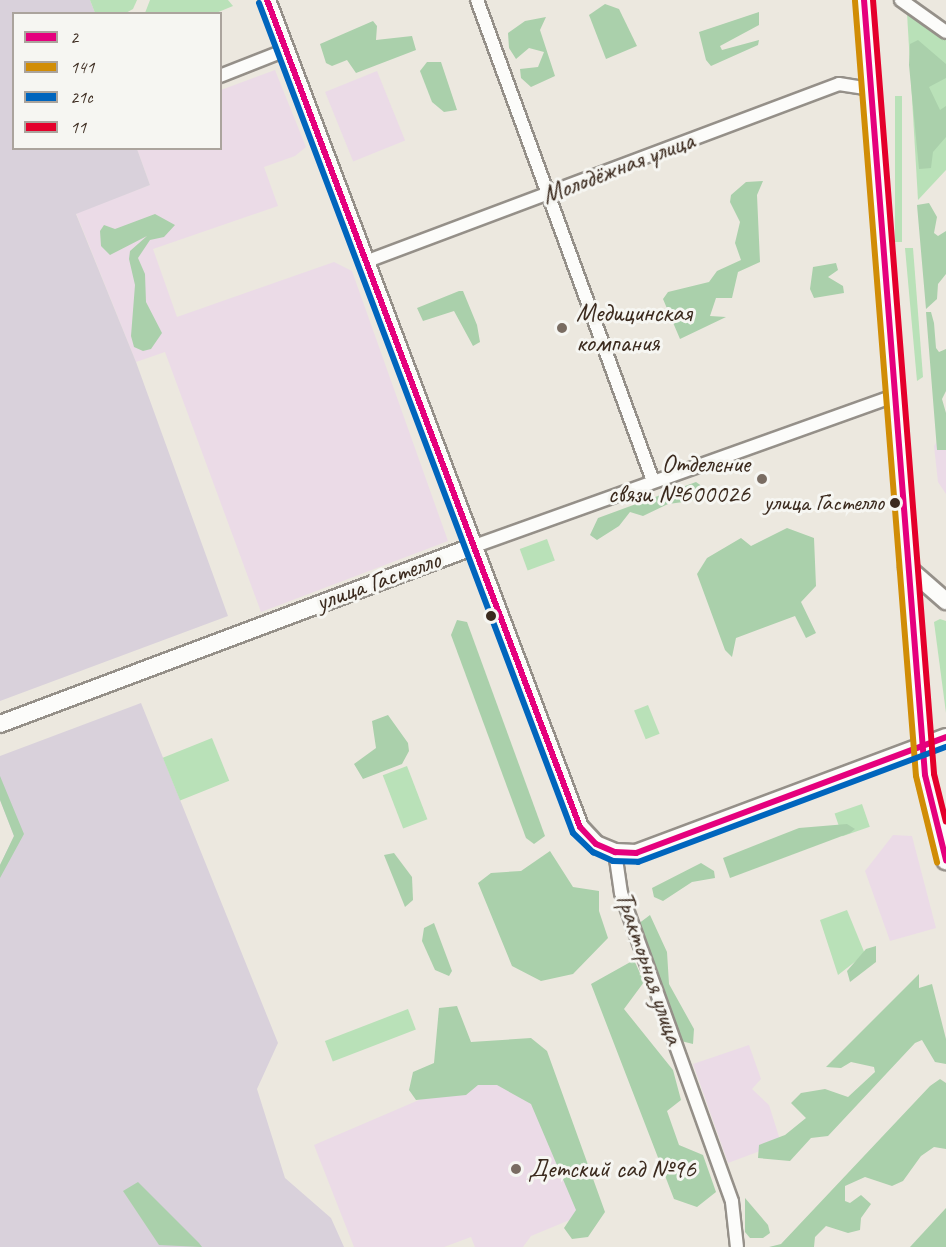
<!DOCTYPE html>
<meta charset="utf-8">
<style>
body{margin:0}
#map{position:relative;width:946px;height:1247px;overflow:hidden;background:#ece8df;font-family:Caveat,sans-serif}
div>[style]{position:absolute}
.built>*{inset:0;background:#ebdbe7;transform-origin:0 0}
.industrial>*{inset:0;background:#d9d1db}
.green>*{inset:0;background:#b9e1b8;transform-origin:0 0}
.forest>*{inset:0;background:#aad0ab}
.roads{filter:drop-shadow(2px 0 #959089) drop-shadow(-2px 0 #959089) drop-shadow(0 2px #959089) drop-shadow(0 -2px #959089)}
.street>*{height:12px;margin:-6px;padding:0 6px;transform-origin:6px;border-radius:6px;background:#fcfcfa}
.secondary>*{height:16px;margin:-8px;padding:0 8px;transform-origin:8px;border-radius:8px;background:#fcfcfa}
.primary>*{height:18px;margin:-9px;padding:0 9px;transform-origin:9px;border-radius:9px;background:#fcfcfa}
.bus-1>*{height:6px;margin:-3px;padding:0 3px;transform-origin:3px;border-radius:3px;background:#e5007d}
.bus-2>*{height:6px;margin:-3px;padding:0 3px;transform-origin:3px;border-radius:3px;background:#d18d06}
.bus-3>*{height:6px;margin:-3px;padding:0 3px;transform-origin:3px;border-radius:3px;background:#0065bd}
.bus-4>*{height:6px;margin:-3px;padding:0 3px;transform-origin:3px;border-radius:3px;background:#e4002b}
.dots>*{width:16px;height:16px;translate:-50% -50%;box-sizing:border-box;border:3px solid #f6f6f2;border-radius:50%}
span{translate:-50% -50%;white-space:nowrap;text-align:center;line-height:1.15;-webkit-text-stroke:6px #f6f6f2;paint-order:stroke}
.bus-label{font-size:24px;color:#3b2a1e}
.right{translate:-100% -50%;text-align:right}
.street-label{font-size:26px;color:#3b2a1e}
.poi-label{font-size:26px;color:#3b2a1e}
.left{translate:0 -50%;text-align:left}
.legend{position:absolute;left:12px;top:12px;width:210px;height:138px;box-sizing:border-box;background:#f6f6f2;border:2px solid #aba49d;margin:0;padding:8px 10px;list-style:none;font-size:18px;color:#3b2a1e}
.legend li{display:flex;align-items:center;gap:12px;height:30px}
.legend b{width:30px;border:2px solid #aba49d}
</style>
<div id="map">
<div class="built">
<i style="clip-path:polygon(275px 70px,306px 147px,295px 156px,264px 167px,278px 206px,153px 249px,177px 317px,334px 262px,352px 271px,448px 541px,261px 612px,165px 352px,136px 362px,76px 213px,150px 185px,137px 149px,220px 148px,221px 90px)"></i>
<i style="left:377px;top:71px;width:75px;height:56px;rotate:68deg"></i>
<i style="clip-path:polygon(938px 440px,946px 440px,946px 494px,938px 482px,934px 446px)"></i>
<i style="clip-path:polygon(893px 835px,912px 836px,936px 928px,890px 941px,865px 871px)"></i>
<i style="clip-path:polygon(749px 1045px,761px 1079px,752px 1089px,769px 1105px,781px 1143px,728px 1163px,693px 1064px)"></i>
<i style="clip-path:polygon(524px 1055px,589px 1212px,531px 1236px,523px 1247px,475px 1247px,471px 1237px,444px 1247px,354px 1247px,314px 1145px)"></i>
</div>
<div class="industrial">
<i style="clip-path:polygon(0 0,90px 0,95px 13px,14px 14px,14px 148px,137px 149px,150px 185px,76px 214px,136px 362px,228px 616px,0 701px)"></i>
<i style="clip-path:polygon(141px 703px,278px 1043px,257px 1089px,285px 1178px,331px 1218px,344px 1247px,0 1247px,0 865px,14px 836px,0 800px,0 756px)"></i>
</div>
<div class="green">
<i style="clip-path:polygon(90px 0,137px 0,133px 9px,124px 14px,95px 13px)"></i>
<i style="clip-path:polygon(150px 0,228px 0,233px 6px,216px 13px,145px 13px)"></i>
<i style="clip-path:polygon(907px 13px,946px 40px,946px 170px,918px 200px)"></i>
<i style="left:895px;top:96px;width:7px;height:146px"></i>
<i style="clip-path:polygon(905px 248px,913px 248px,923px 377px,917px 381px)"></i>
<i style="left:547px;top:539px;width:23px;height:29px;rotate:70deg"></i>
<i style="clip-path:polygon(940px 619px,946px 621px,946px 713px,934px 622px)"></i>
<i style="left:648px;top:705px;width:31px;height:15px;rotate:68deg"></i>
<i style="left:212px;top:738px;width:46px;height:53px;rotate:68deg"></i>
<i style="left:407px;top:766px;width:57px;height:26px;rotate:69deg"></i>
<i style="left:862px;top:804px;width:24px;height:29px;rotate:71deg"></i>
<i style="clip-path:polygon(847px 910px,865px 954px,838px 975px,820px 920px)"></i>
<i style="left:408px;top:1009px;width:22px;height:89px;rotate:69deg"></i>
</div>
<div class="forest">
<i style="clip-path:polygon(605px 4px,619px 9px,637px 46px,606px 59px,589px 15px)"></i>
<i style="clip-path:polygon(759px 12px,759px 25px,720px 46px,722px 50px,759px 40px,758px 45px,711px 66px,706px 60px,699px 32px)"></i>
<i style="clip-path:polygon(546px 17px,540px 30px,555px 76px,531px 87px,521px 78px,520px 69px,538px 67px,544px 52px,529px 48px,516px 59px,509px 48px,508px 33px,525px 21px)"></i>
<i style="clip-path:polygon(373px 21px,377px 26px,376px 40px,412px 36px,416px 50px,356px 73px,347px 60px,332px 66px,326px 63px,320px 44px)"></i>
<i style="clip-path:polygon(918px 40px,946px 64px,946px 78px,929px 87px,940px 110px,946px 106px,946px 137px,933px 152px,931px 168px,919px 169px,909px 65px,910px 44px)"></i>
<i style="clip-path:polygon(427px 62px,441px 62px,457px 110px,444px 112px,432px 102px,420px 71px)"></i>
<i style="clip-path:polygon(763px 181px,757px 195px,760px 262px,738px 272px,732px 298px,716px 298px,710px 316px,726px 317px,680px 339px,663px 299px,668px 292px,709px 282px,717px 271px,741px 260px,735px 243px,740px 222px,730px 202px,731px 195px,746px 182px)"></i>
<i style="clip-path:polygon(929px 203px,937px 217px,934px 233px,938px 236px,946px 231px,946px 274px,938px 284px,937px 299px,926px 309px,917px 205px)"></i>
<i style="clip-path:polygon(155px 214px,175px 225px,164px 237px,150px 240px,138px 258px,145px 274px,146px 302px,162px 333px,151px 349px,143px 351px,134px 347px,131px 336px,135px 285px,129px 259px,130px 251px,147px 236px,110px 255px,101px 246px,100px 231px,104px 225px,115px 229px)"></i>
<i style="clip-path:polygon(836px 263px,838px 270px,828px 277px,843px 286px,844px 293px,814px 298px,810px 289px,813px 267px)"></i>
<i style="clip-path:polygon(459px 291px,463px 291px,477px 325px,480px 342px,473px 346px,454px 311px,423px 321px,417px 308px)"></i>
<i style="clip-path:polygon(926px 312px,931px 312px,934px 323px,936px 348px,939px 352px,946px 349px,946px 391px,942px 399px,946px 413px,946px 450px,937px 450px)"></i>
<i style="clip-path:polygon(696px 482px,706px 489px,699px 500px,668px 504px,643px 516px,630px 512px,619px 526px,597px 540px,590px 535px,598px 518px)"></i>
<i style="clip-path:polygon(787px 528px,814px 538px,816px 586px,801px 602px,816px 633px,806px 638px,795px 616px,736px 638px,732px 657px,725px 650px,697px 574px,707px 558px,741px 538px,751px 546px)"></i>
<i style="clip-path:polygon(457px 620px,467px 622px,545px 836px,534px 844px,526px 838px,451px 635px)"></i>
<i style="clip-path:polygon(388px 715px,408px 743px,409px 751px,402px 764px,363px 779px,354px 764px,376px 748px,372px 721px)"></i>
<i style="clip-path:polygon(0 776px,24px 834px,0 878px,0 865px,14px 836px,0 800px)"></i>
<i style="clip-path:polygon(847px 824px,855px 829px,850px 833px,730px 878px,723px 858px,799px 828px)"></i>
<i style="clip-path:polygon(550px 851px,573px 887px,599px 891px,599px 911px,608px 938px,573px 974px,541px 981px,512px 966px,478px 883px,491px 873px,521px 871px)"></i>
<i style="clip-path:polygon(394px 853px,412px 877px,413px 900px,405px 907px,384px 855px)"></i>
<i style="clip-path:polygon(701px 863px,714px 871px,715px 878px,692px 882px,663px 901px,654px 897px,652px 888px)"></i>
<i style="clip-path:polygon(650px 915px,667px 952px,669px 984px,694px 1029px,693px 1044px,681px 1041px,638px 924px)"></i>
<i style="clip-path:polygon(434px 923px,452px 971px,449px 976px,435px 970px,422px 941px,424px 928px)"></i>
<i style="clip-path:polygon(876px 946px,876px 962px,850px 982px,847px 971px,866px 949px)"></i>
<i style="clip-path:polygon(634px 960px,644px 982px,624px 1009px,673px 1070px,681px 1100px,667px 1111px,679px 1145px,703px 1155px,716px 1192px,697px 1207px,674px 1199px,591px 984px)"></i>
<i style="clip-path:polygon(919px 974px,919px 988px,932px 984px,946px 1039px,946px 1064px,935px 1062px,922px 1040px,915px 1043px,828px 1136px,811px 1138px,790px 1161px,758px 1158px,759px 1145px,785px 1135px,806px 1118px,791px 1103px,801px 1093px,825px 1089px,848px 1097px,875px 1072px,874px 1067px,851px 1062px,841px 1068px,826px 1067px)"></i>
<i style="clip-path:polygon(457px 1006px,471px 1042px,531px 1038px,547px 1051px,605px 1212px,588px 1237px,572px 1239px,564px 1228px,576px 1210px,531px 1104px,497px 1085px,478px 1085px,466px 1095px,416px 1100px,409px 1090px,413px 1072px,434px 1063px,439px 1008px)"></i>
<i style="clip-path:polygon(940px 1079px,946px 1083px,946px 1149px,934px 1147px,921px 1156px,903px 1181px,892px 1186px,865px 1177px,845px 1186px,845px 1201px,850px 1203px,861px 1195px,871px 1204px,861px 1218px,860px 1230px,848px 1233px,826px 1226px,815px 1237px,814px 1247px,769px 1247px,781px 1244px,930px 1086px)"></i>
<i style="clip-path:polygon(138px 1182px,199px 1243px,202px 1247px,159px 1245px,123px 1191px)"></i>
<i style="clip-path:polygon(745px 1198px,768px 1225px,770px 1233px,763px 1238px,750px 1238px,745px 1232px)"></i>
<i style="clip-path:polygon(946px 1208px,946px 1247px,910px 1247px)"></i>
</div>
<div class="roads">
<div class="street">
<i style="left:477px;top:0;width:512px;rotate:69.9deg"></i>
<i style="left:901px;top:0;width:55px;rotate:35.4deg"></i>
<i style="left:220px;top:76px;width:71px;rotate:-21.5deg"></i>
<i style="left:365px;top:262px;width:506px;rotate:-20.58deg"></i>
<i style="left:839px;top:84px;width:33px;rotate:9deg"></i>
<i style="left:472px;top:547px;width:447px;rotate:-19.7deg"></i>
<i style="left:615px;top:852px;width:41px;rotate:81.7deg"></i>
<i style="left:621px;top:893px;width:328px;rotate:70.2deg"></i>
<i style="left:732px;top:1202px;width:45px;rotate:83.7deg"></i>
</div>
<div class="secondary">
<i style="left:267px;top:0;width:884px;rotate:69.27deg"></i>
<i style="left:580px;top:827px;width:23px;rotate:47deg"></i>
<i style="left:596px;top:844px;width:21px;rotate:23deg"></i>
<i style="left:615px;top:852px;width:21px;rotate:3deg"></i>
<i style="left:636px;top:853px;width:331px;rotate:-20.5deg"></i>
<i style="left:907px;top:567px;width:52px;rotate:41.1deg"></i>
<i style="left:0;top:724px;width:504px;rotate:-20.56deg"></i>
</div>
<div class="primary">
<i style="left:864px;top:0;width:777px;rotate:85.5deg"></i>
<i style="left:925px;top:775px;width:88px;rotate:76.1deg"></i>
</div>
</div>
<div class="bus-1">
<i style="left:267px;top:0;width:884px;rotate:69.27deg"></i>
<i style="left:580px;top:827px;width:23px;rotate:47deg"></i>
<i style="left:596px;top:844px;width:21px;rotate:23deg"></i>
<i style="left:615px;top:852px;width:21px;rotate:3deg"></i>
<i style="left:636px;top:853px;width:331px;rotate:-20.5deg"></i>
<i style="left:864px;top:0;width:777px;rotate:85.5deg"></i>
<i style="left:925px;top:775px;width:88px;rotate:76.1deg"></i>
</div>
<div class="bus-2">
<i style="left:855px;top:1px;width:777px;rotate:85.5deg"></i>
<i style="left:916px;top:776px;width:89px;rotate:76.3deg"></i>
</div>
<div class="bus-3">
<i style="left:259px;top:3px;width:887px;rotate:69.28deg"></i>
<i style="left:573px;top:833px;width:28px;rotate:44deg"></i>
<i style="left:593px;top:852px;width:22px;rotate:24deg"></i>
<i style="left:613px;top:861px;width:25px;rotate:2deg"></i>
<i style="left:638px;top:862px;width:329px;rotate:-20.5deg"></i>
</div>
<div class="bus-4">
<i style="left:873px;top:0;width:776px;rotate:85.49deg"></i>
<i style="left:934px;top:774px;width:49px;rotate:76deg"></i>
</div>
<div class="dots">
<i style="left:562px;top:328px;background:#796c62"></i>
<i style="left:762px;top:479px;background:#796c62"></i>
<i style="left:895px;top:503px;background:#3b2a1e"></i>
<i style="left:491px;top:616px;background:#3b2a1e"></i>
<i style="left:516px;top:1169px;background:#796c62"></i>
</div>
<div class="bus-label">
<span class="right" style="left:884px;top:503px">улица Гастелло</span>
</div>
<div class="street-label">
<span style="left:618px;top:168px;rotate:-21deg">Молодёжная улица</span>
<span style="left:378px;top:581px;rotate:-20deg">улица Гастелло</span>
<span style="left:649px;top:968px;rotate:71deg">Тракторная улица</span>
</div>
<div class="poi-label">
<span class="left" style="left:576px;top:328px">Медицинская<br>компания</span>
<span class="right" style="left:750px;top:479px">Отделение<br>связи №600026</span>
<span class="left" style="left:528px;top:1169px">Детский сад №96</span>
</div>
<ul class="legend">
<li><b style="height:8px;background:#e5007d"></b>2</li>
<li><b style="height:8px;background:#d18d06"></b>141</li>
<li><b style="height:8px;background:#0065bd"></b>21с</li>
<li><b style="height:8px;background:#e4002b"></b>11</li>
</ul>
</div>
